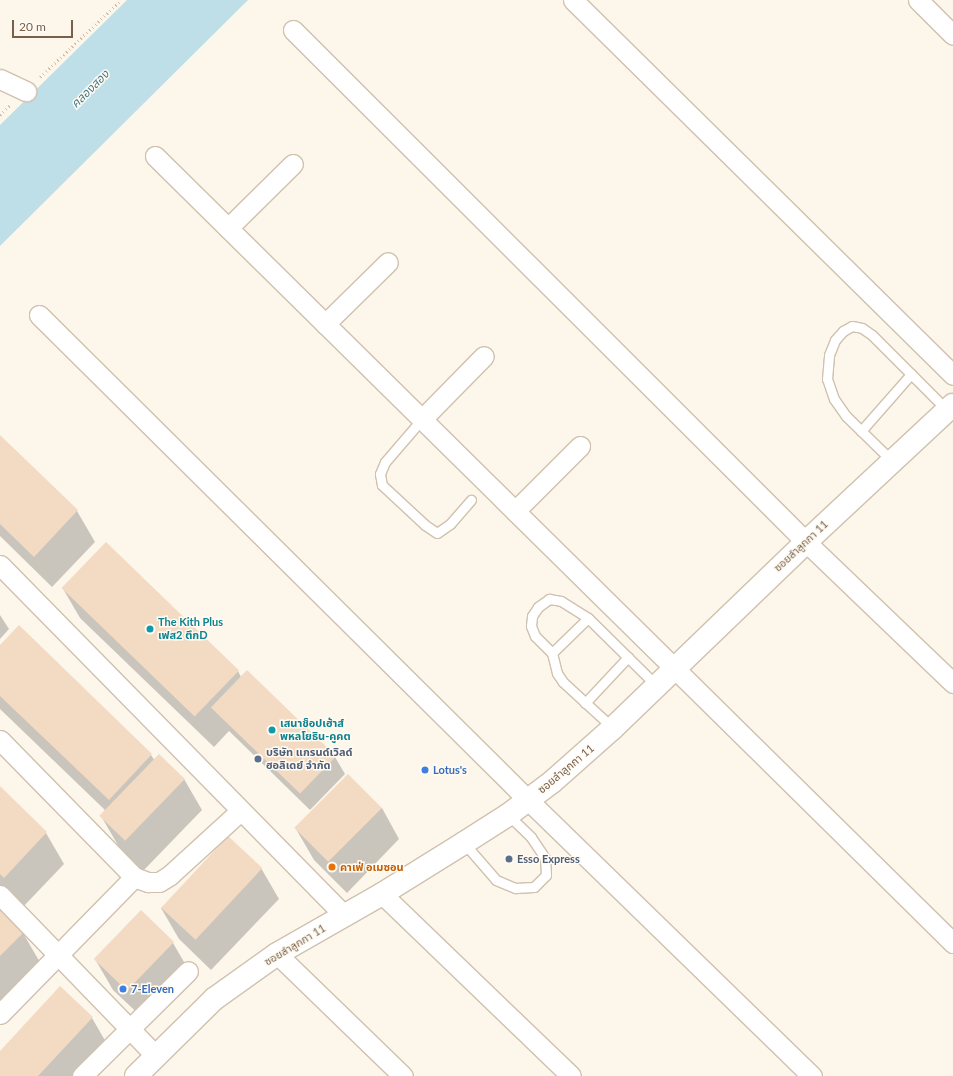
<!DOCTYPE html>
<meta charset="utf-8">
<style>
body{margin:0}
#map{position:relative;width:953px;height:1076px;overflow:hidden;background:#fdf7eb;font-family:Lato,"Noto Sans Thai",sans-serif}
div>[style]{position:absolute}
.water>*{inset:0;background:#bedee8}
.shadow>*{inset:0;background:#0003}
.building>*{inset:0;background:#f3dac2;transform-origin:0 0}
.path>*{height:2.5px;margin-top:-1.25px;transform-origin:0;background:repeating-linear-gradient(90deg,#d8bda4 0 1px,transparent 0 4px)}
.roads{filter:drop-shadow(1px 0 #d0c1af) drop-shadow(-1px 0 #d0c1af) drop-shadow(0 1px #d0c1af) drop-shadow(0 -1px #d0c1af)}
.service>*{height:9px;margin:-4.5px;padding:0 4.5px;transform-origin:4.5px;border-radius:4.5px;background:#fff}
.minor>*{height:19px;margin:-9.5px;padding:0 9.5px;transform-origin:9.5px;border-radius:9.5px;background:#fff}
.tertiary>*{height:22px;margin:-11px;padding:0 11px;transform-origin:11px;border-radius:11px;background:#fff}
.dots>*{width:11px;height:11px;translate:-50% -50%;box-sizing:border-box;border:2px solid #fffbf2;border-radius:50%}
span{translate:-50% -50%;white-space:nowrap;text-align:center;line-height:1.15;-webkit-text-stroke:3px #fffbf2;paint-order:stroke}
.street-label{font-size:11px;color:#79604d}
.culture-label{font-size:11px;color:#0d838f;font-weight:700}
.left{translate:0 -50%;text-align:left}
.service-label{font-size:11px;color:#4e5e75;font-weight:700}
.shop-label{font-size:11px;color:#366cbe;font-weight:700}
.food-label{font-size:11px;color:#c56008;font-weight:700}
.water-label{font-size:12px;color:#467a8c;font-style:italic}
.scale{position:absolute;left:12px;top:20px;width:61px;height:18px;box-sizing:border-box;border:2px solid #79604d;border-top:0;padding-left:5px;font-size:12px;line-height:14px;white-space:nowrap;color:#79604d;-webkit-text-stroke:3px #fffbf2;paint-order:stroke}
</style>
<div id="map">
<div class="water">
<i style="clip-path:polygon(127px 0,248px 0,0 246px,0 125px)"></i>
</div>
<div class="shadow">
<i style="clip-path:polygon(0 436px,77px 511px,95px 542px,52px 587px,0 536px)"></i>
<i style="clip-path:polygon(62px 587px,238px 671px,241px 677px,335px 757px,345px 774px,310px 810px,229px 731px,214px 747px,80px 618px)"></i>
<i style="clip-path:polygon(0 615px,9px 629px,0 639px)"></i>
<i style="clip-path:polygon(0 646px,151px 755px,155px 761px,184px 779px,202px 810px,143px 871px,119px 847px,101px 816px,106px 811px,0 709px)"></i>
<i style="clip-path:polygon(0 788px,46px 833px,64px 864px,22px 908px,0 887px)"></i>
<i style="clip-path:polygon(382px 808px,399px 839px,347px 893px,314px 860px,296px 829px)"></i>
<i style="clip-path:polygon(261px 868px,279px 899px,211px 970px,179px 939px,161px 908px)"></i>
<i style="clip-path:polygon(0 911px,23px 933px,41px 964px,0 1006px)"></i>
<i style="clip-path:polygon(141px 912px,173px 943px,191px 974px,146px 1021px,113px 990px,95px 959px)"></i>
<i style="clip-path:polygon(92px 1018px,110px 1049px,84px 1076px,0 1076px,0 1052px)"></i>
</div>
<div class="building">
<i style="clip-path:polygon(0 435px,78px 510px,34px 557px,0 524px)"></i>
<i style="left:106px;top:542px;width:185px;height:64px;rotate:44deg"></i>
<i style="clip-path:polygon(19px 625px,152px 754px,109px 800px,0 696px,0 645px)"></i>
<i style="left:247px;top:670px;width:124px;height:52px;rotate:44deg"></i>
<i style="left:159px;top:754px;width:36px;height:86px;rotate:44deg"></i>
<i style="left:348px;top:774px;width:48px;height:76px;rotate:45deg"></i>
<i style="clip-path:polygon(0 786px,47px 832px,4px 878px,0 874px)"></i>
<i style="left:228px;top:836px;width:47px;height:98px;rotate:43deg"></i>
<i style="clip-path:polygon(0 909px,24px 932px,0 956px)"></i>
<i style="left:141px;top:910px;width:46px;height:68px;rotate:44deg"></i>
<i style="clip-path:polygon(60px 986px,93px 1017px,38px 1076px,0 1076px,0 1051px)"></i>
</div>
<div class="path">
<i style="left:40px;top:77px;width:112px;rotate:-43.5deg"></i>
<i style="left:0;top:115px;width:14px;rotate:-45deg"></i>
</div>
<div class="roads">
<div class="service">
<i style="left:422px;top:419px;width:57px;rotate:130.7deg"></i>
<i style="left:385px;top:462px;width:13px;rotate:113deg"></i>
<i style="left:380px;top:474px;width:11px;rotate:80deg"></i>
<i style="left:382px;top:485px;width:59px;rotate:42.9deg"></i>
<i style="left:425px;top:525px;width:14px;rotate:34deg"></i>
<i style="left:437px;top:533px;width:16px;rotate:-35deg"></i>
<i style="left:450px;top:524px;width:32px;rotate:-49deg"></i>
<i style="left:861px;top:431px;width:76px;rotate:-48.7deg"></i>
<i style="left:892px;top:461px;width:64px;rotate:-135.6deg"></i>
<i style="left:846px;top:416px;width:21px;rotate:-125deg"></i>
<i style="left:834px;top:399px;width:21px;rotate:-109deg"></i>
<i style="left:827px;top:379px;width:24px;rotate:-85deg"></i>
<i style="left:829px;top:355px;width:16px;rotate:-68deg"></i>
<i style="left:835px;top:340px;width:12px;rotate:-48deg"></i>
<i style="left:843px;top:331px;width:10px;rotate:-29deg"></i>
<i style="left:852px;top:326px;width:10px;rotate:11deg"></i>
<i style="left:862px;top:328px;width:12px;rotate:35deg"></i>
<i style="left:872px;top:335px;width:106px;rotate:45deg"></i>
<i style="left:552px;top:653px;width:50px;rotate:-44.2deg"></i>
<i style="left:585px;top:703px;width:63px;rotate:-46.9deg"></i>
<i style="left:613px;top:728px;width:68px;rotate:-137.4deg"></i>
<i style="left:563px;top:682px;width:11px;rotate:-124deg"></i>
<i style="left:557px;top:673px;width:21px;rotate:-104deg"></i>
<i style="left:552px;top:653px;width:24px;rotate:-135deg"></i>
<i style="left:535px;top:636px;width:11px;rotate:-112deg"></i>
<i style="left:531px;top:626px;width:10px;rotate:-84deg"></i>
<i style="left:532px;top:616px;width:11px;rotate:-56deg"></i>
<i style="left:538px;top:607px;width:14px;rotate:-36deg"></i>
<i style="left:549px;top:599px;width:12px;rotate:9deg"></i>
<i style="left:561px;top:601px;width:32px;rotate:32deg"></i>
<i style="left:588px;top:618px;width:95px;rotate:44.6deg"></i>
<i style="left:464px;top:843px;width:49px;rotate:49.1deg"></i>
<i style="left:496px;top:880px;width:21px;rotate:23deg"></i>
<i style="left:515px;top:888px;width:19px;rotate:-3deg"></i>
<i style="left:534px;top:887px;width:17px;rotate:-45deg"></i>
<i style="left:546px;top:875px;width:17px;rotate:-93deg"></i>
<i style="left:545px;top:858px;width:25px;rotate:-124deg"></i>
<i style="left:531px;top:837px;width:32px;rotate:-136deg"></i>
</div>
<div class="minor">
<i style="left:573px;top:0;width:534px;rotate:44.62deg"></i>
<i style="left:918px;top:0;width:49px;rotate:45deg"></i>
<i style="left:293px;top:30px;width:725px;rotate:44.94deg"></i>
<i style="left:806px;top:542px;width:204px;rotate:43.8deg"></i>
<i style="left:0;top:79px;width:29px;rotate:25deg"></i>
<i style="left:155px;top:156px;width:1121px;rotate:44.6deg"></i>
<i style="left:228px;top:228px;width:91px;rotate:-44.6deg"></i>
<i style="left:39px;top:315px;width:689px;rotate:44.76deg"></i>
<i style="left:528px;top:800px;width:396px;rotate:44.2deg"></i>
<i style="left:325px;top:324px;width:88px;rotate:-44.5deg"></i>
<i style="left:422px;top:419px;width:88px;rotate:-45.5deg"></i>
<i style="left:515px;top:511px;width:92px;rotate:-45deg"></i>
<i style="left:0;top:565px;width:492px;rotate:45.5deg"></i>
<i style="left:0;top:740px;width:192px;rotate:45.6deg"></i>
<i style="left:134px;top:877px;width:15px;rotate:20deg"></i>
<i style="left:148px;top:882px;width:11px"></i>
<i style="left:159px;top:882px;width:13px;rotate:-32deg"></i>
<i style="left:170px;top:875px;width:95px;rotate:-42.4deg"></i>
<i style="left:382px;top:894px;width:262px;rotate:43.9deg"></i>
<i style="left:0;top:895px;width:224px;rotate:45.9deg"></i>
<i style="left:277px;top:954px;width:175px;rotate:44.1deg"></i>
<i style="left:0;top:1014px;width:192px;rotate:-45.6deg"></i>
<i style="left:82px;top:1076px;width:149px;rotate:-44.7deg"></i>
</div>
<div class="tertiary">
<i style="left:136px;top:1076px;width:110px;rotate:-44.6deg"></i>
<i style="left:214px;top:999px;width:77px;rotate:-35.5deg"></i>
<i style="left:277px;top:954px;width:121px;rotate:-29.7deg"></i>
<i style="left:382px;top:894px;width:97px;rotate:-31.9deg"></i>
<i style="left:464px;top:843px;width:52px;rotate:-32.5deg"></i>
<i style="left:508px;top:815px;width:55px;rotate:-36.9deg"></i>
<i style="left:552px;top:782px;width:81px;rotate:-41.5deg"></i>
<i style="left:613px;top:728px;width:268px;rotate:-43.9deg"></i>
<i style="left:806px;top:542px;width:201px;rotate:-43deg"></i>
</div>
</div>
<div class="dots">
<i style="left:150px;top:629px;background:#0f9aa8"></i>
<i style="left:272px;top:730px;background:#0f9aa8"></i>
<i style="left:258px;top:759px;background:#5c6f8a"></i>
<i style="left:425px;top:770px;background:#3f7fe0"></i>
<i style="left:509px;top:859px;background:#5c6f8a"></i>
<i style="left:332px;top:867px;background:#e8710a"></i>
<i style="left:123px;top:989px;background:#3f7fe0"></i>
</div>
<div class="street-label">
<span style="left:801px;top:546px;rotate:-43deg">ซอยลำลูกกา 11</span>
<span style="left:566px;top:769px;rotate:-40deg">ซอยลำลูกกา 11</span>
<span style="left:295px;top:945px;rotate:-31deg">ซอยลำลูกกา 11</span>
</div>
<div class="culture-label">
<span class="left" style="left:158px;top:629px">The Kith Plus<br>เฟส2 ตึกD</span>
<span class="left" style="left:280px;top:730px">เสนาช็อปเฮ้าส์<br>พหลโยธิน-คูคต</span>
</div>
<div class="service-label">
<span class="left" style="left:266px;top:759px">บริษัท แกรนด์เวิลด์<br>ฮอลิเดย์ จำกัด</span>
<span class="left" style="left:517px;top:859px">Esso Express</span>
</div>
<div class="shop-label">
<span class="left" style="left:433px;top:770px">Lotus's</span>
<span class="left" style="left:131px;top:989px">7-Eleven</span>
</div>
<div class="food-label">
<span class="left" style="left:340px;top:867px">คาเฟ่ อเมซอน</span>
</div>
<div class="water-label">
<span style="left:90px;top:89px;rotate:-45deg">คลองสอง</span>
</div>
<div class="scale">20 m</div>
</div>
